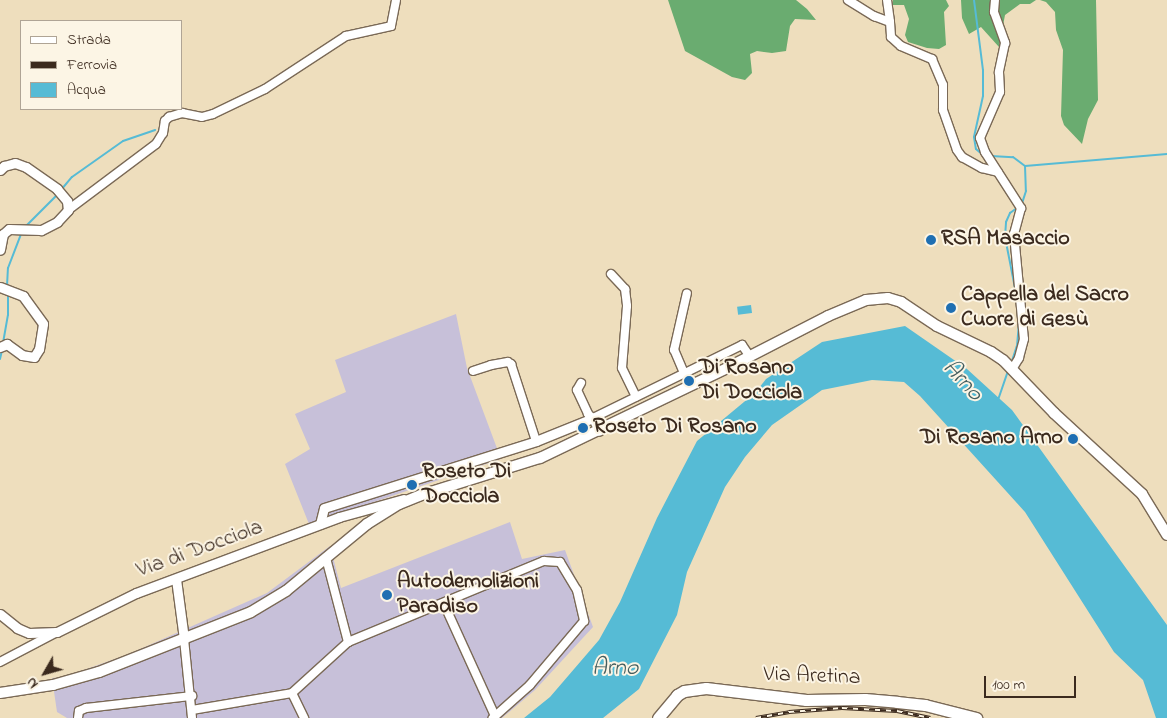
<!DOCTYPE html>
<meta charset="utf-8">
<style>
body{margin:0}
#map{position:relative;width:1167px;height:718px;overflow:hidden;background:#eedebd;font-family:"Indie Flower",sans-serif}
div>[style]{position:absolute}
.industrial>*{inset:0;background:#c7c0d9}
.forest>*{inset:0;background:#6aac70}
.water>*{inset:0;background:#56bbd5;transform-origin:0 0}
.stream>*{height:2px;margin:-1px;padding:0 1px;transform-origin:1px;border-radius:1px;background:#56bbd5}
.roads{filter:drop-shadow(1px 0 #7a6956) drop-shadow(-1px 0 #7a6956) drop-shadow(0 1px #7a6956) drop-shadow(0 -1px #7a6956)}
.minor>*{height:8px;margin:-4px;padding:0 4px;transform-origin:4px;border-radius:4px;background:#fff}
.tertiary>*{height:9px;margin:-4.5px;padding:0 4.5px;transform-origin:4.5px;border-radius:4.5px;background:#fff}
.secondary>*{height:10px;margin:-5px;padding:0 5px;transform-origin:5px;border-radius:5px;background:#fff}
.primary>*{height:11px;margin:-5.5px;padding:0 5.5px;transform-origin:5.5px;border-radius:5.5px;background:#fff}
.rail>*{height:4px;margin-top:-2px;transform-origin:0;background:repeating-linear-gradient(90deg,#fcf5e5 0 5.5px,#3b2a1e 0 11px);box-sizing:border-box;border-block:1px solid #3b2a1e}
.dots>*{width:14px;height:14px;translate:-50% -50%;box-sizing:border-box;border:2px solid #fcf5e5;border-radius:50%}
span{translate:-50% -50%;white-space:nowrap;text-align:center;line-height:1.15;-webkit-text-stroke:4px #fcf5e5;paint-order:stroke}
.poi-label{font-size:22px;color:#3b2a1e;font-weight:700}
.left{translate:0 -50%;text-align:left}
.right{translate:-100% -50%;text-align:right}
.street-label{font-size:22px;color:#3b2a1e}
.water-label{font-size:24px;color:#445d5e;font-style:italic}
.legend{position:absolute;left:20px;top:20px;width:162px;height:90px;box-sizing:border-box;background:#fcf5e5;border:1px solid #afa495;margin:0;padding:6px 9px;list-style:none;font-size:15px;color:#3b2a1e}
.legend li{display:flex;align-items:center;gap:10px;height:25px}
.legend b{width:25px;border:1px solid #afa495}
.north{position:absolute;left:20px;top:648px;width:50px;height:50px;-webkit-text-stroke:4px #fcf5e5;paint-order:stroke;rotate:232deg;font-size:14px;font-weight:700;line-height:20px;text-align:center;color:#3b2a1e}
.north::after{content:'';display:block;margin:auto;width:18px;height:22px;background:#3b2a1e;clip-path:polygon(50% 0,100% 100%,50% 72%,0 100%)}
.scale{position:absolute;left:984px;top:676px;width:92px;height:22px;box-sizing:border-box;border:2px solid #3b2a1e;border-top:0;padding-left:6px;font-size:15px;line-height:18px;white-space:nowrap;color:#3b2a1e;-webkit-text-stroke:4px #fcf5e5;paint-order:stroke}
</style>
<div id="map">
<div class="industrial">
<i style="clip-path:polygon(456px 314px,467px 368px,501px 459px,309px 524px,285px 464px,310px 449px,295px 414px,346px 392px,335px 360px)"></i>
<i style="clip-path:polygon(510px 522px,522px 559px,565px 550px,593px 627px,535px 690px,502px 718px,67px 718px,57px 712px,52px 678px,64px 677px,129px 654px,267px 593px,330px 546px,341px 588px)"></i>
</div>
<div class="forest">
<i style="clip-path:polygon(668px 0,796px 0,807px 9px,816px 20px,795px 19px,790px 26px,786px 51px,772px 53px,757px 51px,750px 54px,752px 73px,745px 80px,732px 77px,685px 51px)"></i>
<i style="clip-path:polygon(893px 0,946px 0,949px 6px,944px 12px,946px 45px,939px 49px,927px 48px,908px 42px,905px 35px,909px 19px,904px 5px,893px 5px)"></i>
<i style="clip-path:polygon(961px 0,1036px 0,1030px 4px,1020px 4px,1005px 15px,999px 47px,981px 27px,969px 34px,962px 18px)"></i>
<i style="clip-path:polygon(1040px 0,1096px 0,1098px 100px,1088px 119px,1082px 144px,1064px 125px,1061px 116px,1063px 50px,1056px 30px,1055px 12px,1046px 2px)"></i>
</div>
<div class="water">
<i style="left:751px;top:305px;width:8px;height:14px;rotate:83deg"></i>
<i style="clip-path:polygon(905px 326px,967px 369px,1012px 410px,1167px 625px,1167px 718px,1156px 718px,1143px 680px,1114px 652px,1025px 512px,920px 396px,904px 382px,872px 380px,822px 390px,772px 425px,745px 457px,725px 487px,687px 572px,677px 615px,639px 689px,603px 718px,524px 718px,550px 697px,599px 640px,620px 602px,657px 518px,697px 441px,756px 392px,766px 379px,822px 342px)"></i>
</div>
<div class="stream">
<i style="left:974px;top:0;width:71px;rotate:82.7deg"></i>
<i style="left:983px;top:70px;width:26px;rotate:90deg"></i>
<i style="left:983px;top:96px;width:42px;rotate:102.4deg"></i>
<i style="left:974px;top:137px;width:12px;rotate:81deg"></i>
<i style="left:976px;top:149px;width:11px;rotate:41deg"></i>
<i style="left:991px;top:156px;width:22px;rotate:3deg"></i>
<i style="left:1013px;top:157px;width:15px;rotate:37deg"></i>
<i style="left:1025px;top:166px;width:25px;rotate:88deg"></i>
<i style="left:1026px;top:191px;width:13px;rotate:108deg"></i>
<i style="left:1025px;top:166px;width:143px;rotate:-4.8deg"></i>
<i style="left:61px;top:190px;width:17px;rotate:-50deg"></i>
<i style="left:72px;top:177px;width:62px;rotate:-35.2deg"></i>
<i style="left:123px;top:141px;width:34px;rotate:-19deg"></i>
<i style="left:25px;top:227px;width:47px;rotate:-45deg"></i>
<i style="left:7px;top:286px;width:18px;rotate:-87deg"></i>
<i style="left:8px;top:268px;width:36px;rotate:-69deg"></i>
<i style="left:1015px;top:288px;width:52px;rotate:-101.1deg"></i>
<i style="left:1005px;top:237px;width:15px;rotate:-86deg"></i>
<i style="left:1006px;top:222px;width:10px;rotate:-66deg"></i>
<i style="left:1010px;top:213px;width:9px;rotate:-36deg"></i>
<i style="left:3px;top:343px;width:28px;rotate:-80deg"></i>
<i style="left:8px;top:315px;width:22px;rotate:-90deg"></i>
<i style="left:0;top:359px;width:9px;rotate:-77deg"></i>
<i style="left:1011px;top:364px;width:19px;rotate:-72deg"></i>
<i style="left:1017px;top:346px;width:23px;rotate:-85deg"></i>
<i style="left:998px;top:400px;width:31px;rotate:-71deg"></i>
</div>
<div class="roads">
<div class="minor">
<i style="left:848px;top:0;width:31px;rotate:32deg"></i>
<i style="left:874px;top:16px;width:17px;rotate:21deg"></i>
<i style="left:890px;top:22px;width:15px;rotate:86deg"></i>
<i style="left:891px;top:37px;width:13px;rotate:42deg"></i>
<i style="left:901px;top:46px;width:34px;rotate:23deg"></i>
<i style="left:932px;top:59px;width:28px;rotate:67deg"></i>
<i style="left:943px;top:85px;width:25px;rotate:90deg"></i>
<i style="left:943px;top:110px;width:42px;rotate:70.7deg"></i>
<i style="left:957px;top:150px;width:9px;rotate:54deg"></i>
<i style="left:962px;top:157px;width:23px;rotate:29deg"></i>
<i style="left:982px;top:168px;width:16px;rotate:14deg"></i>
<i style="left:887px;top:0;width:22px;rotate:82deg"></i>
<i style="left:995px;top:0;width:12px;rotate:95deg"></i>
<i style="left:994px;top:12px;width:33px;rotate:70deg"></i>
<i style="left:1005px;top:43px;width:30px;rotate:102deg"></i>
<i style="left:999px;top:72px;width:20px;rotate:87deg"></i>
<i style="left:1000px;top:92px;width:50px;rotate:113.5deg"></i>
<i style="left:980px;top:138px;width:15px;rotate:70deg"></i>
<i style="left:985px;top:152px;width:67px;rotate:57.3deg"></i>
<i style="left:1021px;top:208px;width:27px;rotate:105deg"></i>
<i style="left:1014px;top:234px;width:105px;rotate:84.6deg"></i>
<i style="left:1024px;top:339px;width:20px;rotate:105deg"></i>
<i style="left:1019px;top:358px;width:13px;rotate:122deg"></i>
<i style="left:68px;top:210px;width:110px;rotate:-36.9deg"></i>
<i style="left:156px;top:144px;width:13px;rotate:-58deg"></i>
<i style="left:163px;top:133px;width:12px;rotate:-81deg"></i>
<i style="left:165px;top:121px;width:6px;rotate:-45deg"></i>
<i style="left:169px;top:117px;width:14px;rotate:-17deg"></i>
<i style="left:182px;top:113px;width:20px;rotate:11deg"></i>
<i style="left:202px;top:117px;width:11px;rotate:-15deg"></i>
<i style="left:213px;top:114px;width:58px;rotate:-25.7deg"></i>
<i style="left:265px;top:89px;width:97px;rotate:-33.2deg"></i>
<i style="left:346px;top:36px;width:46px;rotate:-12.5deg"></i>
<i style="left:391px;top:26px;width:26px;rotate:-79deg"></i>
<i style="left:611px;top:274px;width:21px;rotate:47deg"></i>
<i style="left:625px;top:289px;width:17px;rotate:83deg"></i>
<i style="left:627px;top:306px;width:62px;rotate:94.6deg"></i>
<i style="left:622px;top:368px;width:32px;rotate:64deg"></i>
<i style="left:473px;top:371px;width:19px;rotate:-18deg"></i>
<i style="left:491px;top:365px;width:17px;rotate:-10deg"></i>
<i style="left:508px;top:362px;width:4px;rotate:34deg"></i>
<i style="left:511px;top:364px;width:81px;rotate:72deg"></i>
<i style="left:684px;top:373px;width:25px;rotate:-113deg"></i>
<i style="left:674px;top:350px;width:58px;rotate:-77.2deg"></i>
<i style="left:581px;top:383px;width:8px;rotate:120deg"></i>
<i style="left:577px;top:390px;width:26px;rotate:65deg"></i>
<i style="left:588px;top:414px;width:6px;rotate:39deg"></i>
<i style="left:593px;top:418px;width:166px;rotate:-26.1deg"></i>
<i style="left:742px;top:345px;width:14px;rotate:56deg"></i>
<i style="left:326px;top:558px;width:87px;rotate:75.3deg"></i>
<i style="left:444px;top:604px;width:123px;rotate:65.5deg"></i>
<i style="left:184px;top:639px;width:79px;rotate:84.2deg"></i>
<i style="left:0;top:662px;width:64px;rotate:-27.8deg"></i>
<i style="left:292px;top:693px;width:28px;rotate:64deg"></i>
<i style="left:192px;top:710px;width:101px;rotate:-9.6deg"></i>
<i style="left:292px;top:693px;width:76px;rotate:-42.3deg"></i>
<i style="left:348px;top:642px;width:212px;rotate:-22.5deg"></i>
<i style="left:544px;top:561px;width:16px;rotate:4deg"></i>
<i style="left:560px;top:562px;width:33px;rotate:59deg"></i>
<i style="left:577px;top:590px;width:32px;rotate:77deg"></i>
<i style="left:584px;top:621px;width:84px;rotate:130.2deg"></i>
<i style="left:530px;top:685px;width:50px;rotate:138.3deg"></i>
<i style="left:78px;top:718px;width:7px;rotate:-82deg"></i>
<i style="left:79px;top:711px;width:8px;rotate:-23deg"></i>
<i style="left:86px;top:708px;width:107px;rotate:-6.5deg"></i>
</div>
<div class="tertiary">
<i style="left:0;top:170px;width:6px;rotate:-45deg"></i>
<i style="left:4px;top:166px;width:11px;rotate:-15deg"></i>
<i style="left:15px;top:163px;width:12px;rotate:20deg"></i>
<i style="left:26px;top:167px;width:38px;rotate:35deg"></i>
<i style="left:57px;top:189px;width:16px;rotate:50deg"></i>
<i style="left:67px;top:201px;width:9px;rotate:84deg"></i>
<i style="left:68px;top:210px;width:16px;rotate:133deg"></i>
<i style="left:57px;top:222px;width:18px;rotate:153deg"></i>
<i style="left:41px;top:230px;width:32px;rotate:-178deg"></i>
<i style="left:9px;top:229px;width:8px;rotate:140deg"></i>
<i style="left:3px;top:234px;width:16px;rotate:101deg"></i>
<i style="left:0;top:287px;width:25px;rotate:21deg"></i>
<i style="left:23px;top:296px;width:34px;rotate:54deg"></i>
<i style="left:43px;top:324px;width:25px;rotate:99deg"></i>
<i style="left:39px;top:349px;width:9px;rotate:122deg"></i>
<i style="left:34px;top:357px;width:12px;rotate:-171deg"></i>
<i style="left:22px;top:355px;width:19px;rotate:-144deg"></i>
<i style="left:7px;top:344px;width:8px;rotate:157deg"></i>
<i style="left:320px;top:524px;width:16px;rotate:-76deg"></i>
<i style="left:324px;top:508px;width:222px;rotate:-17.5deg"></i>
<i style="left:536px;top:441px;width:61px;rotate:-22deg"></i>
<i style="left:593px;top:418px;width:14px;rotate:65deg"></i>
<i style="left:176px;top:579px;width:61px;rotate:82.4deg"></i>
<i style="left:0;top:614px;width:22px;rotate:39deg"></i>
<i style="left:17px;top:628px;width:13px;rotate:23deg"></i>
<i style="left:29px;top:633px;width:28px;rotate:-2deg"></i>
<i style="left:57px;top:632px;width:88px;rotate:-26.3deg"></i>
<i style="left:136px;top:593px;width:217px;rotate:-20.5deg"></i>
<i style="left:339px;top:517px;width:67px;rotate:-15.5deg"></i>
</div>
<div class="secondary">
<i style="left:0;top:693px;width:54px;rotate:-8.6deg"></i>
<i style="left:53px;top:685px;width:48px;rotate:-15.8deg"></i>
<i style="left:99px;top:672px;width:163px;rotate:-21.5deg"></i>
<i style="left:251px;top:612px;width:41px;rotate:-31deg"></i>
<i style="left:286px;top:591px;width:105px;rotate:-39.6deg"></i>
<i style="left:367px;top:524px;width:38px;rotate:-32deg"></i>
<i style="left:399px;top:504px;width:24px;rotate:-22deg"></i>
<i style="left:421px;top:495px;width:125px;rotate:-17.3deg"></i>
<i style="left:540px;top:458px;width:208px;rotate:-25.7deg"></i>
<i style="left:727px;top:368px;width:114px;rotate:-27.2deg"></i>
<i style="left:828px;top:316px;width:41px;rotate:-22.8deg"></i>
<i style="left:866px;top:300px;width:22px;rotate:-5deg"></i>
<i style="left:888px;top:298px;width:14px;rotate:17deg"></i>
<i style="left:901px;top:302px;width:43px;rotate:33.7deg"></i>
<i style="left:937px;top:326px;width:60px;rotate:25.7deg"></i>
<i style="left:991px;top:352px;width:14px;rotate:34deg"></i>
<i style="left:1003px;top:360px;width:74px;rotate:46.1deg"></i>
<i style="left:1054px;top:413px;width:120px;rotate:42.6deg"></i>
<i style="left:1142px;top:494px;width:48px;rotate:58.6deg"></i>
</div>
<div class="primary">
<i style="left:658px;top:718px;width:30px;rotate:-50deg"></i>
<i style="left:677px;top:695px;width:8px;rotate:-30deg"></i>
<i style="left:684px;top:691px;width:22px;rotate:-8deg"></i>
<i style="left:706px;top:688px;width:101px;rotate:6.8deg"></i>
<i style="left:806px;top:700px;width:59px;rotate:-1deg"></i>
<i style="left:865px;top:699px;width:32px;rotate:5deg"></i>
<i style="left:897px;top:702px;width:28px;rotate:6deg"></i>
<i style="left:925px;top:705px;width:53px;rotate:14.3deg"></i>
</div>
</div>
<div class="rail">
<i style="left:756px;top:718px;width:34px;rotate:-10deg"></i>
<i style="left:789px;top:712px;width:53px;rotate:-4.3deg"></i>
<i style="left:842px;top:708px;width:55px;rotate:3.1deg"></i>
<i style="left:897px;top:711px;width:34px;rotate:12deg"></i>
</div>
<div class="dots">
<i style="left:931px;top:240px;background:#1f6fb2"></i>
<i style="left:951px;top:308px;background:#1f6fb2"></i>
<i style="left:689px;top:381px;background:#1f6fb2"></i>
<i style="left:583px;top:428px;background:#1f6fb2"></i>
<i style="left:1073px;top:439px;background:#1f6fb2"></i>
<i style="left:412px;top:485px;background:#1f6fb2"></i>
<i style="left:387px;top:595px;background:#1f6fb2"></i>
</div>
<div class="poi-label">
<span class="left" style="left:941px;top:240px">RSA Masaccio</span>
<span class="left" style="left:961px;top:308px">Cappella del Sacro<br>Cuore di Gesù</span>
<span class="left" style="left:699px;top:381px">Di Rosano<br>Di Docciola</span>
<span class="left" style="left:593px;top:428px">Roseto Di Rosano</span>
<span class="right" style="left:1063px;top:439px">Di Rosano Arno</span>
<span class="left" style="left:422px;top:485px">Roseto Di<br>Docciola</span>
<span class="left" style="left:397px;top:595px">Autodemolizioni<br>Paradiso</span>
</div>
<div class="street-label">
<span style="left:200px;top:550px;rotate:-20deg">Via di Docciola</span>
<span style="left:812px;top:677px;rotate:2deg">Via Aretina</span>
</div>
<div class="water-label">
<span style="left:962px;top:381px;rotate:47deg">Arno</span>
<span style="left:615px;top:669px">Arno</span>
</div>
<ul class="legend">
<li><b style="height:6px;background:#fff"></b>Strada</li>
<li><b style="height:6px;background:#3b2a1e"></b>Ferrovia</li>
<li><b style="height:14px;background:#56bbd5"></b>Acqua</li>
</ul>
<div class="north">N</div>
<div class="scale">100 m</div>
</div>
